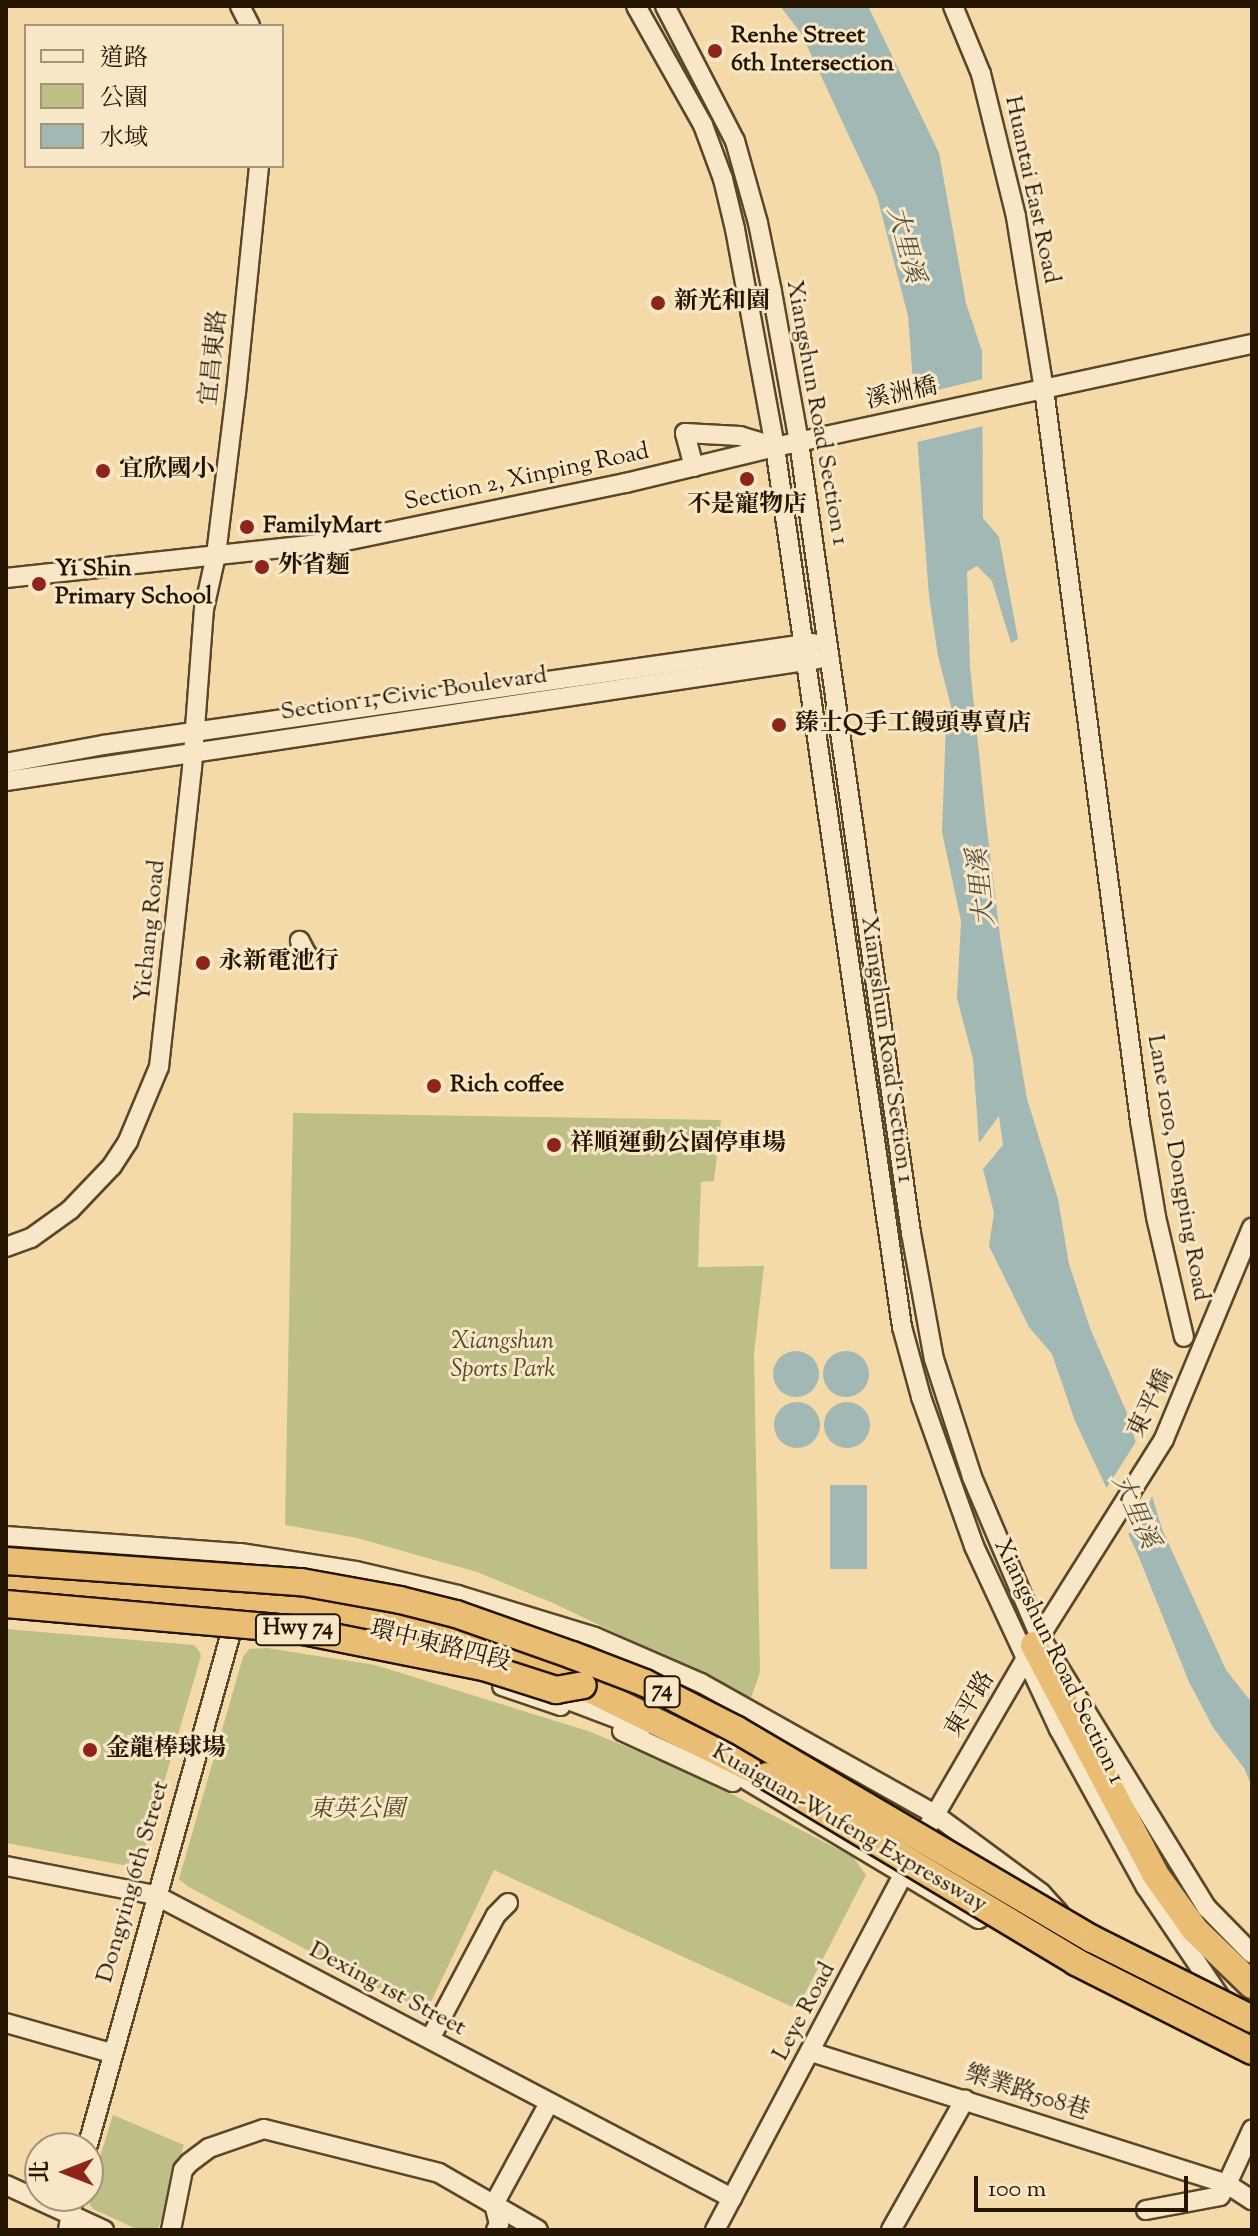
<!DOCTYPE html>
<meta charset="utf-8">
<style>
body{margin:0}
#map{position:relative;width:1258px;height:2236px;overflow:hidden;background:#f4daa9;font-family:"Sorts Mill Goudy","Noto Serif TC",serif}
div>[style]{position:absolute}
.green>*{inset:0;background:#bdbf87}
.water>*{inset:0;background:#a1b8b4;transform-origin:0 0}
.round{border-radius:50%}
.pier>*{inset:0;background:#f4daa9}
.roads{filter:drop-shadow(2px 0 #5a472a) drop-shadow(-2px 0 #5a472a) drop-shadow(0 2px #5a472a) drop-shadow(0 -2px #5a472a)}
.minor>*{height:18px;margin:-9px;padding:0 9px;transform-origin:9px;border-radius:9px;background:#f8e7c7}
.highway>*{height:26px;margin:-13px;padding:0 13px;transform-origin:13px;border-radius:13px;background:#eabd74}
.bridges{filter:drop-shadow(2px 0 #261600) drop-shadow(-2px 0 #261600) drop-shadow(0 2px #261600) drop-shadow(0 -2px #261600)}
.highway-bridge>*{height:26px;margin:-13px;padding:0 13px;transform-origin:13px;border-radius:13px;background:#eabd74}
.dots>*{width:22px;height:22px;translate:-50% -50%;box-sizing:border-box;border:4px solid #f8e7c7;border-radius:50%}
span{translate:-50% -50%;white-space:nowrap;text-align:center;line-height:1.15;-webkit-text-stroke:6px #f8e7c7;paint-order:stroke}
.shield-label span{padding:2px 6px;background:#f8e7c7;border:2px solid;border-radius:6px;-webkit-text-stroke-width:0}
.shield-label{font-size:22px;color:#261600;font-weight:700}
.poi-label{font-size:24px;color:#261600;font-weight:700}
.left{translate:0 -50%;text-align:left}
.street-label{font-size:24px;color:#261600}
.park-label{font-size:24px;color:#534928;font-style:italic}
.water-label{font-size:26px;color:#514f3f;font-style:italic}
.frame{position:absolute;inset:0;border:8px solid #261600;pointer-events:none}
.legend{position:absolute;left:24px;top:24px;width:260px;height:144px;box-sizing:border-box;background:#f8e7c7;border:2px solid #a49377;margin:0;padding:10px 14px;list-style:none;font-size:24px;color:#261600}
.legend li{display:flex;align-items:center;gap:16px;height:40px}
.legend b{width:40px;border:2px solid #a49377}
.north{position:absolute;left:24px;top:2132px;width:80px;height:80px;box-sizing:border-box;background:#f8e7c7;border:2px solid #a49377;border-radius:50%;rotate:270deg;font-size:22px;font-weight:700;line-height:32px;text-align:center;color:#261600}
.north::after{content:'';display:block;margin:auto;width:28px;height:36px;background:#8f2418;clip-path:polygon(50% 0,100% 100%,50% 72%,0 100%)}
.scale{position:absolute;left:974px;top:2176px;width:214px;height:36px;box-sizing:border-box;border:4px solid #261600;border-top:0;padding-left:10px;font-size:24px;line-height:28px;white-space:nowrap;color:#261600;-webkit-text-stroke:6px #f8e7c7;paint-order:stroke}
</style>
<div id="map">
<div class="green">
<i style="clip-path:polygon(293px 1113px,721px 1120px,714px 1181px,701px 1182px,698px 1267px,764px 1266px,754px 1354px,760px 1672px,751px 1698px,553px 1603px,477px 1572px,357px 1538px,285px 1525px)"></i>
<i style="clip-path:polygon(6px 1629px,194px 1645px,199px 1651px,201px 1656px,139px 1868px,6px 1843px)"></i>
<i style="clip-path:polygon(267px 1648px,375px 1665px,588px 1731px,691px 1773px,853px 1857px,866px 1875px,797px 2009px,494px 1870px,428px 2008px,399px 1999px,187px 1886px,179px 1879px,243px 1657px,249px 1649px)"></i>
<i style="clip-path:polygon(113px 2115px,184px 2145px,159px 2227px,154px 2230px,139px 2230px,93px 2209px,87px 2199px)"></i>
</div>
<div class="water">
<i style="clip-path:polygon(780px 6px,868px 6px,939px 153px,966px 303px,982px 351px,983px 518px,999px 537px,1018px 639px,1011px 643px,992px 581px,977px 566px,967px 572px,970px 667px,986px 821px,1001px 944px,1027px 1099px,1058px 1199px,1069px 1264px,1090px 1328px,1127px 1413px,1162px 1529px,1226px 1670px,1252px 1703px,1252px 1786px,1244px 1768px,1214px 1729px,1189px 1682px,1138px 1555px,1075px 1421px,1052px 1354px,1029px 1327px,989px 1246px,994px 1213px,983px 1169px,1003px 1145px,999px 1116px,979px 1143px,973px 1059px,957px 998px,961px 921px,942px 832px,946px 723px,952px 710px,938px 656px,929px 596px,908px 316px,877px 196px,801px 33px)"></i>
<i class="round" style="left:773px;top:1351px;width:46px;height:46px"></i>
<i class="round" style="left:823px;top:1351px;width:46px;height:46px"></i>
<i class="round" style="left:824px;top:1402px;width:46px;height:46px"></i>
<i class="round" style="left:774px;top:1402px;width:46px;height:46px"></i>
<i style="left:830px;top:1485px;width:37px;height:84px"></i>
</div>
<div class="pier">
<i style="clip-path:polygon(987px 378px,988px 425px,913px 443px,909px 397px)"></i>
<i style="clip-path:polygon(1139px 1437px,1155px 1492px,1126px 1538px,1104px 1492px)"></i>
</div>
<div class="roads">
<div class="minor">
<i style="left:240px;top:6px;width:22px;rotate:63deg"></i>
<i style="left:636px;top:6px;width:137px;rotate:60.6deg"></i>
<i style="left:703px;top:125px;width:58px;rotate:69.7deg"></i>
<i style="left:723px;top:179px;width:51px;rotate:76.5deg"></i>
<i style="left:735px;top:229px;width:222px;rotate:79.6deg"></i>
<i style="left:775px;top:447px;width:889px;rotate:81.79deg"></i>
<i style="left:902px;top:1327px;width:73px;rotate:74.8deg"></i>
<i style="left:921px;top:1397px;width:158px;rotate:70.4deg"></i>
<i style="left:974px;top:1546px;width:202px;rotate:65.1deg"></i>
<i style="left:1059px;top:1729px;width:180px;rotate:61.2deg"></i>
<i style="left:1146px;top:1887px;width:190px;rotate:56.1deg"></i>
<i style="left:665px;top:6px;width:152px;rotate:62.6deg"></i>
<i style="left:735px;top:141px;width:85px;rotate:74.3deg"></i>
<i style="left:758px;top:223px;width:70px;rotate:78.5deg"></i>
<i style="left:772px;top:292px;width:152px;rotate:79.8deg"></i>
<i style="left:799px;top:442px;width:799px;rotate:81.94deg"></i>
<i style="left:911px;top:1233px;width:128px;rotate:79.7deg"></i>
<i style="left:934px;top:1359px;width:124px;rotate:72.1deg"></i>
<i style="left:972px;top:1477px;width:174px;rotate:67deg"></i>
<i style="left:1040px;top:1637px;width:318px;rotate:58.4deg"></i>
<i style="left:1207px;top:1908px;width:64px;rotate:45.6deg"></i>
<i style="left:953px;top:6px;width:74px;rotate:67.6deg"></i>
<i style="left:981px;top:74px;width:147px;rotate:76.2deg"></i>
<i style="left:1016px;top:217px;width:174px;rotate:80.8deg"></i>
<i style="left:1044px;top:389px;width:738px;rotate:82.53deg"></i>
<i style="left:1140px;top:1121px;width:97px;rotate:80.5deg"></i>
<i style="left:1156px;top:1217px;width:123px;rotate:76.9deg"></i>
<i style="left:694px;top:467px;width:35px;rotate:-105deg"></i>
<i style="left:685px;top:433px;width:55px;rotate:3.1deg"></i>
<i style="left:740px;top:436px;width:34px;rotate:17deg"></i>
<i style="left:6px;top:578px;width:336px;rotate:-6.2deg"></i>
<i style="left:340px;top:542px;width:292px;rotate:-11.7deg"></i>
<i style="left:626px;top:483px;width:153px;rotate:-13.6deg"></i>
<i style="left:775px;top:447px;width:488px;rotate:-12.2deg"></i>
<i style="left:6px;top:763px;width:99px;rotate:-10.5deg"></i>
<i style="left:103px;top:745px;width:717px;rotate:-8.18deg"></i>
<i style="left:6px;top:781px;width:821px;rotate:-8.54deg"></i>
<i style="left:296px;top:961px;width:13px;rotate:-29deg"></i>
<i style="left:307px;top:955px;width:16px;rotate:-117deg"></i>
<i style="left:6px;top:1247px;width:27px;rotate:-20deg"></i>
<i style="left:31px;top:1238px;width:48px;rotate:-35.7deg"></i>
<i style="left:70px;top:1210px;width:61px;rotate:-46.3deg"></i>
<i style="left:112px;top:1166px;width:30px;rotate:-57deg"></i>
<i style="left:128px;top:1141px;width:80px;rotate:-67.3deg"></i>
<i style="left:159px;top:1067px;width:301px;rotate:-83.7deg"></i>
<i style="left:192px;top:768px;width:159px;rotate:-85.7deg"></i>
<i style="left:204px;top:609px;width:55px;rotate:-77.5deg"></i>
<i style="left:216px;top:555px;width:163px;rotate:-83deg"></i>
<i style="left:236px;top:393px;width:228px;rotate:-84.2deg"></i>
<i style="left:6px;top:1536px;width:235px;rotate:4.2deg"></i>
<i style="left:240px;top:1553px;width:117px;rotate:8.8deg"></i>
<i style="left:356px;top:1571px;width:105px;rotate:13.2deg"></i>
<i style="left:458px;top:1595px;width:143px;rotate:17deg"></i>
<i style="left:595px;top:1637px;width:116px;rotate:23.5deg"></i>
<i style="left:701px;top:1683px;width:267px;rotate:29.3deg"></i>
<i style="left:934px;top:1814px;width:133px;rotate:36.4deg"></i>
<i style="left:1041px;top:1893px;width:27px;rotate:48deg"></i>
<i style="left:502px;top:1686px;width:62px;rotate:18.7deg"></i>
<i style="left:550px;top:1693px;width:98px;rotate:20.8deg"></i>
<i style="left:622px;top:1731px;width:122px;rotate:24.7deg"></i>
<i style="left:723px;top:1766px;width:298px;rotate:30.9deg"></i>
<i style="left:929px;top:1825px;width:191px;rotate:-59.8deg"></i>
<i style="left:1025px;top:1660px;width:261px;rotate:-57.8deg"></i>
<i style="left:1164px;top:1439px;width:229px;rotate:-67.4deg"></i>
<i style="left:6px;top:1866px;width:152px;rotate:11deg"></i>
<i style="left:155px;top:1895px;width:652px;rotate:27.71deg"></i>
<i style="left:6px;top:2023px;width:109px;rotate:15.9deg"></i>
<i style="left:430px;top:2039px;width:140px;rotate:-62deg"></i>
<i style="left:496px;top:1915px;width:17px;rotate:-45deg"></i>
<i style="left:811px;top:2052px;width:436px;rotate:17.6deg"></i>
<i style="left:1227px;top:2184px;width:60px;rotate:-65.2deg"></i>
<i style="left:87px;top:2148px;width:539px;rotate:-74.39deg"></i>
<i style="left:6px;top:2185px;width:108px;rotate:24.7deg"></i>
<i style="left:1146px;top:2210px;width:75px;rotate:-10.7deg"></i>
<i style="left:1220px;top:2196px;width:14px;rotate:-60deg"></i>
<i style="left:1227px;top:2184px;width:30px;rotate:33deg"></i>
<i style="left:68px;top:2230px;width:35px;rotate:-80deg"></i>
<i style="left:171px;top:2230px;width:61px;rotate:-78.7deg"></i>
<i style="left:183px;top:2170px;width:9px;rotate:-49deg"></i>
<i style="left:189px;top:2163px;width:25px;rotate:-37deg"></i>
<i style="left:209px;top:2148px;width:58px;rotate:-19.1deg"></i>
<i style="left:264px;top:2129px;width:180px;rotate:14.1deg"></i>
<i style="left:439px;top:2173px;width:114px;rotate:29.9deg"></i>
<i style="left:496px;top:2230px;width:7px;rotate:-63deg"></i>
<i style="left:499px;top:2224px;width:21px;rotate:-104deg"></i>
<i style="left:494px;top:2204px;width:115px;rotate:-61.4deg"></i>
<i style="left:715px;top:2230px;width:412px;rotate:-62.1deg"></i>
<i style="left:891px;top:2230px;width:150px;rotate:-60.5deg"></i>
</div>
<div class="highway">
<i style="left:6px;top:1584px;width:340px;rotate:5.2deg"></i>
<i style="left:345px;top:1615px;width:48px;rotate:12deg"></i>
<i style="left:392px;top:1625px;width:99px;rotate:15.2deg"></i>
<i style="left:488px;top:1651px;width:92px;rotate:19.6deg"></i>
<i style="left:575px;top:1682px;width:214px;rotate:26.1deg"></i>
<i style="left:1034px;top:1645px;width:259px;rotate:62.1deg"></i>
<i style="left:1155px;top:1874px;width:69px;rotate:54.5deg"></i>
<i style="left:1195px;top:1930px;width:79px;rotate:44deg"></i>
</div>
</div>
<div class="bridges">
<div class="highway-bridge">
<i style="left:6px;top:1561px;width:296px;rotate:4.1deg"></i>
<i style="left:301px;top:1582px;width:101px;rotate:10.3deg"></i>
<i style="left:400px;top:1600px;width:58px;rotate:14deg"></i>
<i style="left:456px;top:1614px;width:123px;rotate:19.5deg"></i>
<i style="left:572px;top:1655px;width:78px;rotate:21deg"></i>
<i style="left:645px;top:1683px;width:103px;rotate:27.1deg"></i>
<i style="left:737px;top:1730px;width:412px;rotate:30.5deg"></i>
<i style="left:1092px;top:1939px;width:179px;rotate:26.6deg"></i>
<i style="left:6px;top:1604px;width:288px;rotate:5deg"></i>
<i style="left:293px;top:1629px;width:195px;rotate:11.3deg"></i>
<i style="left:484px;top:1667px;width:76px;rotate:17.7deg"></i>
<i style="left:556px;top:1690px;width:27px;rotate:-10deg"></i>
<i style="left:767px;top:1776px;width:361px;rotate:31deg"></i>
<i style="left:1076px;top:1962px;width:197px;rotate:26.8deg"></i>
</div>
</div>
<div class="dots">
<i style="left:715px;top:51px;background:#8f2418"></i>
<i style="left:658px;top:303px;background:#8f2418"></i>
<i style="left:103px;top:471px;background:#8f2418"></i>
<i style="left:747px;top:479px;background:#8f2418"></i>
<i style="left:247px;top:527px;background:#8f2418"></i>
<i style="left:262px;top:567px;background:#8f2418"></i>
<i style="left:39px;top:584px;background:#8f2418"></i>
<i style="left:779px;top:725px;background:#8f2418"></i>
<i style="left:203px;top:963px;background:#8f2418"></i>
<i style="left:434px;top:1086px;background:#8f2418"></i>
<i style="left:554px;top:1145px;background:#8f2418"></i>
<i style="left:90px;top:1750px;background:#8f2418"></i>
</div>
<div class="shield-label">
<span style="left:298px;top:1630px">Hwy 74</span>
<span style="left:662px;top:1692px">74</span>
</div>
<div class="poi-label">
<span class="left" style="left:731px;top:51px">Renhe Street<br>6th Intersection</span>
<span class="left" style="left:674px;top:303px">新光和園</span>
<span class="left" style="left:119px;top:471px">宜欣國小</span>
<span style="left:747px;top:506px">不是寵物店</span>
<span class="left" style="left:263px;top:527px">FamilyMart</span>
<span class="left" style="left:278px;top:567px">外省麵</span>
<span class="left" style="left:55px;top:584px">Yi Shin<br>Primary School</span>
<span class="left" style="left:795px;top:725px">臻士Q手工饅頭專賣店</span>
<span class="left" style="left:219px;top:963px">永新電池行</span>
<span class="left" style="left:450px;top:1086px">Rich coffee</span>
<span class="left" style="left:570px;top:1145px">祥順運動公園停車場</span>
<span class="left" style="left:106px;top:1750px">金龍棒球場</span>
</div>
<div class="street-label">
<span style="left:1031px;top:190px;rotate:78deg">Huantai East Road</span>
<span style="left:215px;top:358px;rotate:-84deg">宜昌東路</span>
<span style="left:902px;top:395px;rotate:-12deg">溪洲橋</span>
<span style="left:816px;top:413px;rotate:80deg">Xiangshun Road Section 1</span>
<span style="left:527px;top:478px;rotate:-12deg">Section 2, Xinping Road</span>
<span style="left:414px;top:695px;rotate:-8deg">Section 1, Civic Boulevard</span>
<span style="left:151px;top:931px;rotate:-84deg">Yichang Road</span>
<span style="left:886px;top:1050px;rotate:82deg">Xiangshun Road Section 1</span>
<span style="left:1177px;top:1168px;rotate:80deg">Lane 1010, Dongping Road</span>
<span style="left:1152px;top:1404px;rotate:-64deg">東平橋</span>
<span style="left:440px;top:1647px;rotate:14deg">環中東路四段</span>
<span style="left:1058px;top:1662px;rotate:64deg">Xiangshun Road Section 1</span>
<span style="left:971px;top:1705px;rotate:-59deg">東平路</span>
<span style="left:849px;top:1829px;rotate:30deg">Kuaiguan-Wufeng Expressway</span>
<span style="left:134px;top:1882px;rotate:-74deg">Dongying 6th Street</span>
<span style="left:387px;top:1990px;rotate:28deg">Dexing 1st Street</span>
<span style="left:805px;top:2012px;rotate:-62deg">Leye Road</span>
<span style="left:1027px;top:2094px;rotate:18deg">樂業路508巷</span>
</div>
<div class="park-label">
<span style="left:503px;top:1357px">Xiangshun<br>Sports Park</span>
<span style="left:357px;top:1811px">東英公園</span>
</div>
<div class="water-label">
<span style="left:904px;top:245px;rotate:75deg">大里溪</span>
<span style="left:983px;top:887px;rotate:-96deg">大里溪</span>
<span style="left:1134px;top:1512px;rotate:66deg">大里溪</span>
</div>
<div class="frame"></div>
<ul class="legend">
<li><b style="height:10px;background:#f8e7c7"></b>道路</li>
<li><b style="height:22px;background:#bdbf87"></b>公園</li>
<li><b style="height:22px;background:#a1b8b4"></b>水域</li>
</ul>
<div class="north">北</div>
<div class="scale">100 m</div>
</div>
